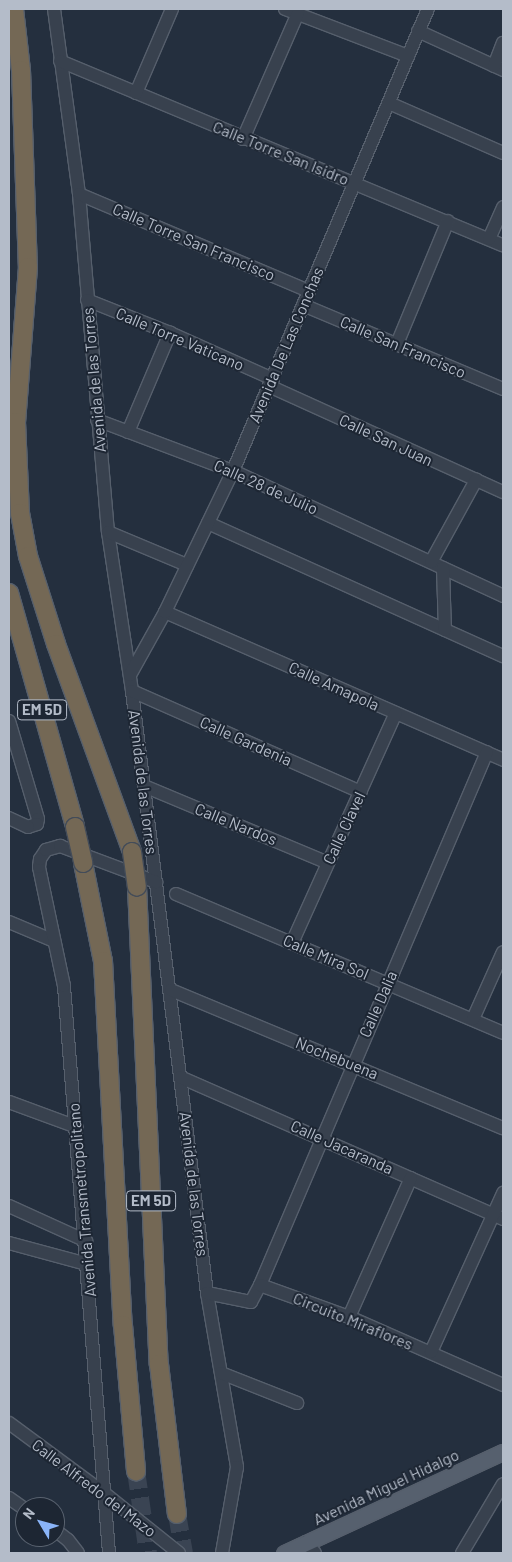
<!DOCTYPE html>
<style>
body{margin:0}
#map{position:relative;width:512px;height:1562px;overflow:hidden;background:#242f3e;font-family:Barlow,sans-serif}
div>[style]{position:absolute}
.highway-tunnel>*{height:18px;margin-top:-9px;transform-origin:0;background:repeating-linear-gradient(90deg,#3a4453 0 18px,transparent 0 27px)}
.roads{filter:drop-shadow(1px 0 #565f6c) drop-shadow(-1px 0 #565f6c) drop-shadow(0 1px #565f6c) drop-shadow(0 -1px #565f6c)}
.minor>*{height:12px;margin:-6px;padding:0 6px;transform-origin:6px;border-radius:6px;background:#38414e}
.major>*{height:15px;margin:-7.5px;padding:0 7.5px;transform-origin:7.5px;border-radius:7.5px;background:#56606e}
.highway>*{height:18px;margin:-9px;padding:0 9px;transform-origin:9px;border-radius:9px;background:#746855}
.bridges{filter:drop-shadow(1px 0 #434c59) drop-shadow(-1px 0 #434c59) drop-shadow(0 1px #434c59) drop-shadow(0 -1px #434c59)}
.highway-bridge>*{height:18px;margin:-9px;padding:0 9px;transform-origin:9px;border-radius:9px;background:#746855}
span{translate:-50% -50%;white-space:nowrap;text-align:center;line-height:1.15;-webkit-text-stroke:4px #1d2633;paint-order:stroke}
.shield-label span{padding:1px 4px;background:#1d2633;border:1px solid;border-radius:4px;-webkit-text-stroke-width:0}
.shield-label{font-size:15px;color:#b4bcc9;font-weight:700}
.street-label{font-size:16px;color:#b4bcc9}
.frame{position:absolute;inset:0;border:10px solid #b4bcc9;pointer-events:none}
.north{position:absolute;left:15px;top:1497px;width:50px;height:50px;box-sizing:border-box;background:#1d2633;border:1px solid #59626f;border-radius:50%;rotate:307deg;font-size:14px;font-weight:700;line-height:20px;text-align:center;color:#b4bcc9}
.north::after{content:'';display:block;margin:auto;width:18px;height:22px;background:#8ab4f8;clip-path:polygon(50% 0,100% 100%,50% 72%,0 100%)}
</style>
<div id="map">
<div class="highway-tunnel">
<i style="left:136px;top:1471px;width:83px;rotate:81.7deg"></i>
<i style="left:177px;top:1514px;width:40px;rotate:80deg"></i>
</div>
<div class="roads">
<div class="minor">
<i style="left:54px;top:9px;width:187px;rotate:82.3deg"></i>
<i style="left:79px;top:194px;width:339px;rotate:85.1deg"></i>
<i style="left:108px;top:532px;width:161px;rotate:81.4deg"></i>
<i style="left:132px;top:691px;width:607px;rotate:82.9deg"></i>
<i style="left:207px;top:1293px;width:177px;rotate:80.2deg"></i>
<i style="left:237px;top:1467px;width:87px;rotate:99.9deg"></i>
<i style="left:285px;top:9px;width:132px;rotate:20.9deg"></i>
<i style="left:418px;top:31px;width:94px;rotate:24.6deg"></i>
<i style="left:60px;top:61px;width:480px;rotate:22.6deg"></i>
<i style="left:494px;top:66px;width:25px;rotate:-69deg"></i>
<i style="left:136px;top:93px;width:91px;rotate:-66.8deg"></i>
<i style="left:389px;top:103px;width:124px;rotate:23.7deg"></i>
<i style="left:243px;top:139px;width:137px;rotate:-66.4deg"></i>
<i style="left:79px;top:194px;width:250px;rotate:22.9deg"></i>
<i style="left:489px;top:239px;width:35px;rotate:-66deg"></i>
<i style="left:87px;top:300px;width:89px;rotate:21.7deg"></i>
<i style="left:170px;top:333px;width:113px;rotate:24.1deg"></i>
<i style="left:303px;top:305px;width:217px;rotate:22.8deg"></i>
<i style="left:397px;top:344px;width:133px;rotate:-67.5deg"></i>
<i style="left:269px;top:386px;width:257px;rotate:24.4deg"></i>
<i style="left:97px;top:420px;width:145px;rotate:20.6deg"></i>
<i style="left:233px;top:471px;width:298px;rotate:24.8deg"></i>
<i style="left:128px;top:432px;width:108px;rotate:-67deg"></i>
<i style="left:208px;top:523px;width:324px;rotate:24.3deg"></i>
<i style="left:108px;top:532px;width:86px;rotate:22.7deg"></i>
<i style="left:431px;top:562px;width:94px;rotate:-61.2deg"></i>
<i style="left:443px;top:568px;width:62px;rotate:88.2deg"></i>
<i style="left:165px;top:612px;width:369px;rotate:23.6deg"></i>
<i style="left:130px;top:675px;width:72px;rotate:-60.9deg"></i>
<i style="left:165px;top:612px;width:157px;rotate:-64.3deg"></i>
<i style="left:233px;top:471px;width:501px;rotate:-67.12deg"></i>
<i style="left:132px;top:691px;width:250px;rotate:23.8deg"></i>
<i style="left:9px;top:721px;width:102px;rotate:73.5deg"></i>
<i style="left:38px;top:819px;width:5px;rotate:101deg"></i>
<i style="left:37px;top:824px;width:9px;rotate:162deg"></i>
<i style="left:28px;top:827px;width:21px;rotate:-155deg"></i>
<i style="left:144px;top:786px;width:199px;rotate:22.7deg"></i>
<i style="left:176px;top:894px;width:355px;rotate:23deg"></i>
<i style="left:9px;top:922px;width:49px;rotate:22.9deg"></i>
<i style="left:292px;top:943px;width:252px;rotate:-65.7deg"></i>
<i style="left:171px;top:990px;width:360px;rotate:22.6deg"></i>
<i style="left:473px;top:1019px;width:73px;rotate:-65.9deg"></i>
<i style="left:180px;top:1077px;width:353px;rotate:23.7deg"></i>
<i style="left:9px;top:1102px;width:72px;rotate:20.2deg"></i>
<i style="left:9px;top:1206px;width:85px;rotate:24.4deg"></i>
<i style="left:9px;top:1243px;width:81px;rotate:15.1deg"></i>
<i style="left:260px;top:1285px;width:579px;rotate:-66.93deg"></i>
<i style="left:207px;top:1293px;width:45px;rotate:11.6deg"></i>
<i style="left:251px;top:1302px;width:19px;rotate:-62deg"></i>
<i style="left:260px;top:1285px;width:95px;rotate:19.8deg"></i>
<i style="left:349px;top:1317px;width:168px;rotate:23.8deg"></i>
<i style="left:349px;top:1317px;width:152px;rotate:-66deg"></i>
<i style="left:431px;top:1352px;width:175px;rotate:-65.6deg"></i>
<i style="left:221px;top:1373px;width:82px;rotate:21.5deg"></i>
<i style="left:9px;top:1423px;width:118px;rotate:36.4deg"></i>
<i style="left:104px;top:1493px;width:96px;rotate:38.7deg"></i>
<i style="left:9px;top:1498px;width:19px;rotate:35deg"></i>
<i style="left:55px;top:1530px;width:16px;rotate:38deg"></i>
<i style="left:68px;top:1540px;width:16px;rotate:52deg"></i>
<i style="left:306px;top:1542px;width:14px;rotate:51deg"></i>
<i style="left:109px;top:1553px;width:569px;rotate:-94.54deg"></i>
<i style="left:64px;top:986px;width:122px;rotate:-101.9deg"></i>
<i style="left:39px;top:867px;width:8px;rotate:-83deg"></i>
<i style="left:40px;top:859px;width:11px;rotate:-56deg"></i>
<i style="left:46px;top:850px;width:15px;rotate:-16deg"></i>
<i style="left:60px;top:846px;width:103px;rotate:20.6deg"></i>
<i style="left:462px;top:1553px;width:80px;rotate:-59.3deg"></i>
</div>
<div class="major">
<i style="left:284px;top:1553px;width:241px;rotate:-24.8deg"></i>
</div>
<div class="highway">
<i style="left:14px;top:9px;width:61px;rotate:83.5deg"></i>
<i style="left:21px;top:70px;width:197px;rotate:88deg"></i>
<i style="left:28px;top:267px;width:155px;rotate:94.4deg"></i>
<i style="left:16px;top:422px;width:91px;rotate:87.5deg"></i>
<i style="left:20px;top:513px;width:44px;rotate:79.5deg"></i>
<i style="left:28px;top:556px;width:92px;rotate:72.3deg"></i>
<i style="left:56px;top:644px;width:221px;rotate:69.9deg"></i>
<i style="left:9px;top:593px;width:243px;rotate:74.2deg"></i>
<i style="left:83px;top:863px;width:100px;rotate:78.5deg"></i>
<i style="left:103px;top:961px;width:365px;rotate:86.9deg"></i>
<i style="left:123px;top:1325px;width:147px;rotate:84.9deg"></i>
<i style="left:137px;top:887px;width:478px;rotate:87.4deg"></i>
<i style="left:159px;top:1364px;width:151px;rotate:83.2deg"></i>
</div>
</div>
<div class="bridges">
<div class="highway-bridge">
<i style="left:75px;top:827px;width:37px;rotate:77deg"></i>
<i style="left:132px;top:852px;width:35px;rotate:82deg"></i>
</div>
</div>
<div class="shield-label">
<span style="left:42px;top:710px">EM 5D</span>
<span style="left:151px;top:1201px">EM 5D</span>
</div>
<div class="street-label">
<span style="left:281px;top:153px;rotate:22deg">Calle Torre San Isidro</span>
<span style="left:194px;top:242px;rotate:23deg">Calle Torre San Francisco</span>
<span style="left:180px;top:339px;rotate:23deg">Calle Torre Vaticano</span>
<span style="left:286px;top:345px;rotate:-67deg">Avenida De Las Conchas</span>
<span style="left:403px;top:347px;rotate:23deg">Calle San Francisco</span>
<span style="left:94px;top:380px;rotate:-95deg">Avenida de las Torres</span>
<span style="left:386px;top:440px;rotate:25deg">Calle San Juan</span>
<span style="left:266px;top:487px;rotate:24deg">Calle 28 de Julio</span>
<span style="left:334px;top:686px;rotate:24deg">Calle Amapola</span>
<span style="left:246px;top:741px;rotate:24deg">Calle Gardenia</span>
<span style="left:143px;top:782px;rotate:83deg">Avenida de las Torres</span>
<span style="left:236px;top:824px;rotate:22deg">Calle Nardos</span>
<span style="left:344px;top:828px;rotate:-65deg">Calle Clavel</span>
<span style="left:326px;top:957px;rotate:23deg">Calle Mira Sol</span>
<span style="left:378px;top:1004px;rotate:-66deg">Calle Dalia</span>
<span style="left:337px;top:1058px;rotate:22deg">Nochebuena</span>
<span style="left:342px;top:1147px;rotate:24deg">Calle Jacaranda</span>
<span style="left:194px;top:1184px;rotate:83deg">Avenida de las Torres</span>
<span style="left:82px;top:1200px;rotate:-95deg">Avenida Transmetropolitano</span>
<span style="left:353px;top:1321px;rotate:22deg">Circuito Miraflores</span>
<span style="left:386px;top:1487px;rotate:-25deg">Avenida Miguel Hidalgo</span>
<span style="left:94px;top:1488px;rotate:37deg">Calle Alfredo del Mazo</span>
</div>
<div class="frame"></div>
<div class="north">N</div>
</div>
